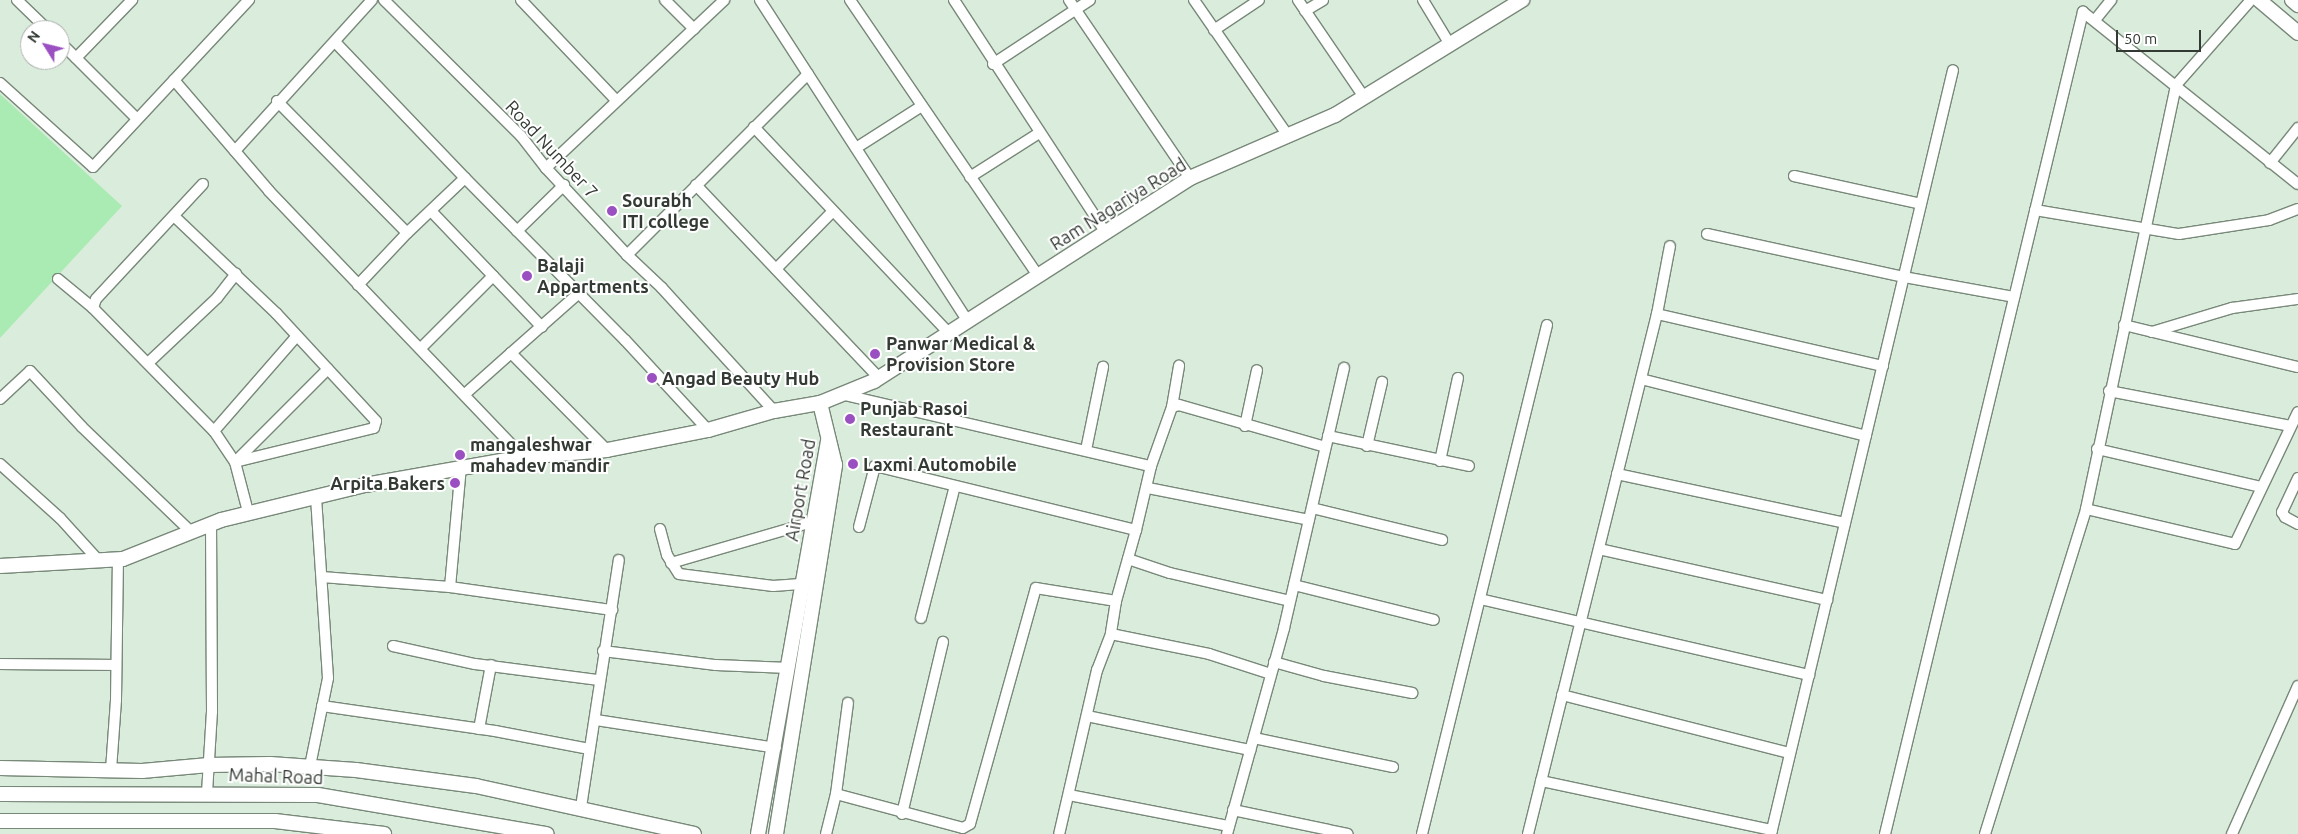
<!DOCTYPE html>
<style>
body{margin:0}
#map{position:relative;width:2298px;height:834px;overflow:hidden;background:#daecdc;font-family:Ubuntu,sans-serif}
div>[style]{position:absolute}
.green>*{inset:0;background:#a9ebb2}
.roads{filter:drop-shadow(1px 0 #788879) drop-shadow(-1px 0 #788879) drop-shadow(0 1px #788879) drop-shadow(0 -1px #788879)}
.street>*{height:10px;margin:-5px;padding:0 5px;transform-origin:5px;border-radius:5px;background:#fff}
.secondary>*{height:14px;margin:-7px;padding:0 7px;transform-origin:7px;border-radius:7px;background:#fff}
.dots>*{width:14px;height:14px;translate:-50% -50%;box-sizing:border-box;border:2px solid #fff;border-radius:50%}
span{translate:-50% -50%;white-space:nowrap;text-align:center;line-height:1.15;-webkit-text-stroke:4px #fff;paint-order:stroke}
.street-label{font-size:18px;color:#333a34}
.poi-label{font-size:18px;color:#333a34;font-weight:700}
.left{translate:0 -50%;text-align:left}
.right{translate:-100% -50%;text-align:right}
.north{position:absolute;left:20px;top:20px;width:50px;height:50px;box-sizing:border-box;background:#fff;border:1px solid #adb0ae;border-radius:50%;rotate:306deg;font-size:14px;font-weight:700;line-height:20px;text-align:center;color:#333a34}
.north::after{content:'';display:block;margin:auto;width:18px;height:22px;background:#9b50c2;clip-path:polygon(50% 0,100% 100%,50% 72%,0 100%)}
.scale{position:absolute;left:2116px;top:30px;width:85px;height:22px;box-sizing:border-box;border:2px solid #333a34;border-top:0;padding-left:6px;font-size:15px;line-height:18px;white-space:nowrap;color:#333a34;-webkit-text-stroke:4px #fff;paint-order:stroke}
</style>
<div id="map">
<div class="green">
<i style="clip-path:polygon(0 94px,122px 206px,0 338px)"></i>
</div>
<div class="roads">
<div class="street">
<i style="left:17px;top:0;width:43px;rotate:44.1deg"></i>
<i style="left:384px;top:0;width:193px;rotate:44.8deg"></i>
<i style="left:521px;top:136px;width:41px;rotate:52deg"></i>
<i style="left:546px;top:168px;width:119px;rotate:47deg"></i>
<i style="left:627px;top:255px;width:48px;rotate:43.3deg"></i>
<i style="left:662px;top:288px;width:166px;rotate:47.7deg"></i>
<i style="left:521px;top:0;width:139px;rotate:46.5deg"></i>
<i style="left:665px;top:0;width:41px;rotate:45deg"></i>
<i style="left:760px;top:0;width:382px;rotate:57.1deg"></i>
<i style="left:850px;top:0;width:334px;rotate:55.7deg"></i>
<i style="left:954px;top:0;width:278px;rotate:56.9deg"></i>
<i style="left:1069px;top:0;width:215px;rotate:55.8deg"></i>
<i style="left:1194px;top:0;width:165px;rotate:55.3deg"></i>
<i style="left:1298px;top:0;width:117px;rotate:55.8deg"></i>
<i style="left:1423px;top:0;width:50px;rotate:58.8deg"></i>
<i style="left:1305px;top:11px;width:21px;rotate:-31deg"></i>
<i style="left:2095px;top:20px;width:26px;rotate:-51deg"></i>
<i style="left:1214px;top:30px;width:54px;rotate:-33.7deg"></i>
<i style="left:60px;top:42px;width:109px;rotate:45deg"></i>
<i style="left:336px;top:43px;width:187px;rotate:46.3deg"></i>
<i style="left:76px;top:58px;width:81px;rotate:-46deg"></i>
<i style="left:993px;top:64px;width:116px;rotate:-33.4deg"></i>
<i style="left:174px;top:80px;width:146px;rotate:49.4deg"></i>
<i style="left:269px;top:191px;width:368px;rotate:46.3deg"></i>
<i style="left:0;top:83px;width:125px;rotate:42.1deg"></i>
<i style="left:93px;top:167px;width:229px;rotate:-47deg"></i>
<i style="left:277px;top:101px;width:185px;rotate:45.4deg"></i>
<i style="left:407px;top:233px;width:80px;rotate:-43.5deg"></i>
<i style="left:465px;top:178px;width:228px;rotate:45.4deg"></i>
<i style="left:625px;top:340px;width:122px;rotate:47.3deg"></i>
<i style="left:754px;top:127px;width:284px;rotate:46.6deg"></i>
<i style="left:856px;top:148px;width:78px;rotate:-32.5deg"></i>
<i style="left:235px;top:151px;width:204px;rotate:-47.8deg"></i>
<i style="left:2270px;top:163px;width:45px;rotate:-51.3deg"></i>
<i style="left:546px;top:168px;width:245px;rotate:-43.3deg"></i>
<i style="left:1794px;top:176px;width:130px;rotate:12.4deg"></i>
<i style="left:970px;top:177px;width:82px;rotate:-32.5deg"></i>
<i style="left:696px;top:185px;width:266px;rotate:46.5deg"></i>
<i style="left:2035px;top:210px;width:146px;rotate:9.5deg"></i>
<i style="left:2179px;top:234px;width:91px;rotate:-8.8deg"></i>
<i style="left:2269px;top:220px;width:31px;rotate:-21deg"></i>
<i style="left:432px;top:212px;width:159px;rotate:46.3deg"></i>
<i style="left:174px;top:216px;width:141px;rotate:43.6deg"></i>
<i style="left:276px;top:313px;width:147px;rotate:47.2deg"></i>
<i style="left:376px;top:421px;width:7px;rotate:106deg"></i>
<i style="left:374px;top:428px;width:143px;rotate:166.3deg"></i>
<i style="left:517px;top:231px;width:66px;rotate:-44.4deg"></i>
<i style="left:1707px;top:234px;width:202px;rotate:12.3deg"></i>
<i style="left:1904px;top:277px;width:112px;rotate:10.3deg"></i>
<i style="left:627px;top:255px;width:256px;rotate:-45deg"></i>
<i style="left:776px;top:269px;width:81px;rotate:-45.5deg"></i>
<i style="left:58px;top:279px;width:45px;rotate:39.6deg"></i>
<i style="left:93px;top:308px;width:173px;rotate:45.5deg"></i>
<i style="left:214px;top:431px;width:37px;rotate:56deg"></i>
<i style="left:235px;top:462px;width:52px;rotate:75.4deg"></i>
<i style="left:358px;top:285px;width:71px;rotate:-46.7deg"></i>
<i style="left:579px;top:293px;width:91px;rotate:138.6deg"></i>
<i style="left:511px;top:353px;width:136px;rotate:45.3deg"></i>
<i style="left:93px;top:308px;width:9px;rotate:-72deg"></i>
<i style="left:96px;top:299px;width:157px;rotate:-47.1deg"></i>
<i style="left:1657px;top:314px;width:232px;rotate:13deg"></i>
<i style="left:2124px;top:325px;width:179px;rotate:13.6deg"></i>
<i style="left:2152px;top:332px;width:84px;rotate:-16.7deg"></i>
<i style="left:2232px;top:308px;width:67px;rotate:-7.8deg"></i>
<i style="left:421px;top:348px;width:102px;rotate:-45deg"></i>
<i style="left:148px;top:363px;width:95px;rotate:-43.3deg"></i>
<i style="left:217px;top:298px;width:31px;rotate:-52deg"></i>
<i style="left:1641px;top:379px;width:232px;rotate:14.2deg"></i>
<i style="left:2109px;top:391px;width:185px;rotate:10.9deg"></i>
<i style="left:465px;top:394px;width:62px;rotate:-41.7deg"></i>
<i style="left:845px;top:395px;width:314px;rotate:13.1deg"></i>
<i style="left:0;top:399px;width:41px;rotate:-43deg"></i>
<i style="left:30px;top:371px;width:76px;rotate:47.1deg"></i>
<i style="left:82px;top:427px;width:151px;rotate:43.9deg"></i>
<i style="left:1172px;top:407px;width:42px;rotate:-80.3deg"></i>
<i style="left:1245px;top:426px;width:57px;rotate:-77.9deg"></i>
<i style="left:214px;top:431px;width:126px;rotate:-48.9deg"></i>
<i style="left:1328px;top:436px;width:144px;rotate:12deg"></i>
<i style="left:1367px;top:446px;width:66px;rotate:-76.8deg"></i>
<i style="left:2097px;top:449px;width:169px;rotate:13deg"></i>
<i style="left:1086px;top:450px;width:85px;rotate:-78.4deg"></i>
<i style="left:236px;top:461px;width:130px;rotate:-45deg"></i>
<i style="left:1440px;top:461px;width:85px;rotate:-77.8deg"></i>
<i style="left:0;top:464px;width:81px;rotate:42deg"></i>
<i style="left:60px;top:518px;width:58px;rotate:47.8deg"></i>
<i style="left:1617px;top:474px;width:233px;rotate:12.1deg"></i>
<i style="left:2298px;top:478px;width:38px;rotate:115deg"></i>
<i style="left:2282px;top:512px;width:6px;rotate:59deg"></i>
<i style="left:2285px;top:517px;width:15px;rotate:28deg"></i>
<i style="left:1148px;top:488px;width:164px;rotate:11.2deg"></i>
<i style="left:1312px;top:508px;width:134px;rotate:13.8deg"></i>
<i style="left:2086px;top:509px;width:153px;rotate:13.2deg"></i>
<i style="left:2235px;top:544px;width:146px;rotate:-64.5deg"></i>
<i style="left:859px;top:527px;width:63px;rotate:-75.3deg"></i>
<i style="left:875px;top:466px;width:269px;rotate:13.8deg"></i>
<i style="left:1136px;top:530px;width:74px;rotate:105.7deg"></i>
<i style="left:1116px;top:601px;width:33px;rotate:99deg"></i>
<i style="left:1111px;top:634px;width:39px;rotate:111deg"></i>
<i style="left:1097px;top:670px;width:168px;rotate:103deg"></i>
<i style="left:660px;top:529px;width:27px;rotate:75deg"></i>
<i style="left:667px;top:555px;width:22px;rotate:58deg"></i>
<i style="left:679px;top:574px;width:95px;rotate:7.3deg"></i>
<i style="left:773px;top:586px;width:31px;rotate:-4deg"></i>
<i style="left:1136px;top:530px;width:66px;rotate:-76.8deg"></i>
<i style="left:1151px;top:466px;width:63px;rotate:-70.4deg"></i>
<i style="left:1172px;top:407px;width:7px;rotate:-16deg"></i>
<i style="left:1179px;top:405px;width:152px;rotate:16deg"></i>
<i style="left:1599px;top:549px;width:234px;rotate:12.6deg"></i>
<i style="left:1128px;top:559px;width:44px;rotate:18.4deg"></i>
<i style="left:1170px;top:573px;width:123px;rotate:13.1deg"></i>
<i style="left:671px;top:563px;width:147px;rotate:-16.2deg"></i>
<i style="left:322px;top:577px;width:128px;rotate:4.5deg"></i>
<i style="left:450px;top:587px;width:164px;rotate:8.1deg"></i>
<i style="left:1294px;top:585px;width:144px;rotate:14deg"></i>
<i style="left:450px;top:587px;width:121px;rotate:-84.8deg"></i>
<i style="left:1480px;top:599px;width:338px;rotate:13deg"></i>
<i style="left:921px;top:618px;width:136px;rotate:-75.6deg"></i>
<i style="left:1111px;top:634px;width:100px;rotate:11.5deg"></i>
<i style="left:1209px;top:654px;width:65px;rotate:17.9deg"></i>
<i style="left:393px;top:646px;width:84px;rotate:12.4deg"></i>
<i style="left:475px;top:664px;width:125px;rotate:7.4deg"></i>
<i style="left:603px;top:651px;width:114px;rotate:7.1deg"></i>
<i style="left:716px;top:665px;width:73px;rotate:2.4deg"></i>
<i style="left:1274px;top:662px;width:52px;rotate:15.6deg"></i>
<i style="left:1324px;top:676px;width:90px;rotate:10.9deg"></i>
<i style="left:0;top:664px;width:115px;rotate:0.5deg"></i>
<i style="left:1562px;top:695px;width:235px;rotate:14.3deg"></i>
<i style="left:322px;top:706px;width:175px;rotate:8.2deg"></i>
<i style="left:495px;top:731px;width:96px;rotate:10.8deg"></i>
<i style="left:1087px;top:716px;width:167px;rotate:11.8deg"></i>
<i style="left:596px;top:720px;width:182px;rotate:8.8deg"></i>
<i style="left:479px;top:729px;width:65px;rotate:-79.4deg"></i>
<i style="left:1254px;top:738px;width:142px;rotate:11.8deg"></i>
<i style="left:310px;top:766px;width:90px;rotate:-78.4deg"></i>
<i style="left:328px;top:678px;width:179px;rotate:-93.8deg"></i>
<i style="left:111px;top:770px;width:70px;rotate:-85.9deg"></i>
<i style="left:116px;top:700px;width:140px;rotate:-89.2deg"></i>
<i style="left:1541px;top:781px;width:236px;rotate:12deg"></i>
<i style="left:207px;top:793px;width:81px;rotate:-86.5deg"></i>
<i style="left:212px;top:712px;width:188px;rotate:-90.3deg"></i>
<i style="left:836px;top:794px;width:131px;rotate:15deg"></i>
<i style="left:963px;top:828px;width:8px;rotate:-30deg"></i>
<i style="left:970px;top:824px;width:245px;rotate:-74.4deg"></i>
<i style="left:1036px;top:588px;width:81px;rotate:9.2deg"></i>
<i style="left:1069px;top:795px;width:163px;rotate:11deg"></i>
<i style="left:581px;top:807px;width:250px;rotate:-81.3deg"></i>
<i style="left:1233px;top:810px;width:117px;rotate:11.8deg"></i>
<i style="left:902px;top:814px;width:177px;rotate:-76.6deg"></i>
<i style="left:826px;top:834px;width:41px;rotate:-76deg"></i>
<i style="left:836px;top:794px;width:92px;rotate:-82.5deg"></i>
<i style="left:1227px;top:834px;width:214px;rotate:-74.5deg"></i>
<i style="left:1284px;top:628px;width:267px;rotate:-77deg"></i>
<i style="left:1422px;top:834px;width:524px;rotate:-76.2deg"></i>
<i style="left:1528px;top:834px;width:536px;rotate:-76.07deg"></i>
<i style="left:1657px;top:314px;width:69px;rotate:-79.2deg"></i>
<i style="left:1771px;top:834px;width:785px;rotate:-76.6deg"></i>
<i style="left:1885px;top:834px;width:846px;rotate:-76.46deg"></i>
<i style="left:2083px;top:12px;width:275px;rotate:38.7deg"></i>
<i style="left:1985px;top:834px;width:340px;rotate:-72.7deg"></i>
<i style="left:2086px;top:509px;width:433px;rotate:-78deg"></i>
<i style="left:2176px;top:85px;width:113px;rotate:-48.6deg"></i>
<i style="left:2232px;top:834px;width:162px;rotate:-66deg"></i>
</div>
<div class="secondary">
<i style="left:2259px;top:0;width:51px;rotate:40.2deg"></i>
<i style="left:2292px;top:0;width:8px;rotate:40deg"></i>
<i style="left:0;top:566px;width:123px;rotate:-3.3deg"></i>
<i style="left:123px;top:559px;width:105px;rotate:-21.7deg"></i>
<i style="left:221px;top:520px;width:148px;rotate:-13.7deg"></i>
<i style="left:365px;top:485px;width:160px;rotate:-10deg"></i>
<i style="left:523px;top:457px;width:84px;rotate:-4.8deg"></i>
<i style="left:607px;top:450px;width:103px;rotate:-11.2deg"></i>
<i style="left:708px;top:430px;width:69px;rotate:-16.1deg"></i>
<i style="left:774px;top:411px;width:47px;rotate:-9.9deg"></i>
<i style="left:0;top:768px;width:142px;rotate:1.2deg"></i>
<i style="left:142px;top:771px;width:67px;rotate:-5.1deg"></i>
<i style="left:209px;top:765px;width:61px;rotate:-0.9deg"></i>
<i style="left:270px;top:764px;width:86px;rotate:4deg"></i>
<i style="left:356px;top:770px;width:121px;rotate:7.6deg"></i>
<i style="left:476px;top:786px;width:223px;rotate:12.4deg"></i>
<i style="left:0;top:794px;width:318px;rotate:0.2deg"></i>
<i style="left:318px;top:795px;width:232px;rotate:9.7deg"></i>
<i style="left:0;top:821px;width:275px"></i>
<i style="left:275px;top:821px;width:110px;rotate:6.8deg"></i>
<i style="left:758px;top:834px;width:400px;rotate:-79.9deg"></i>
<i style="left:776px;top:834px;width:374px;rotate:-80.9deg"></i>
<i style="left:835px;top:465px;width:64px;rotate:-103.6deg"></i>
<i style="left:820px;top:403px;width:58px;rotate:-22.2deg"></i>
<i style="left:874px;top:381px;width:376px;rotate:-32.7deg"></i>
<i style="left:1190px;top:178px;width:158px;rotate:-23.5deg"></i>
<i style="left:1335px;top:115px;width:220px;rotate:-31.6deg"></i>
</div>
</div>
<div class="dots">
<i style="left:612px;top:211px;background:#9b50c2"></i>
<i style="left:527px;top:276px;background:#9b50c2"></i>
<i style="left:875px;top:354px;background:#9b50c2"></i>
<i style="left:652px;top:378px;background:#9b50c2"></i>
<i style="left:850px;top:419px;background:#9b50c2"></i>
<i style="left:460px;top:455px;background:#9b50c2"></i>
<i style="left:853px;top:464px;background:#9b50c2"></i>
<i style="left:455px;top:483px;background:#9b50c2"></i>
</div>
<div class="street-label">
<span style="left:552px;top:149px;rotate:47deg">Road Number 7</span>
<span style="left:1118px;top:204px;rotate:-32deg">Ram Nagariya Road</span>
<span style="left:800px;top:490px;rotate:-80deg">Airport Road</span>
<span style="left:276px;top:776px;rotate:2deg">Mahal Road</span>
</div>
<div class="poi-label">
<span class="left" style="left:622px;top:211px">Sourabh<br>ITI college</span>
<span class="left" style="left:537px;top:276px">Balaji<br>Appartments</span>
<span class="left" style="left:886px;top:354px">Panwar Medical &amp;<br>Provision Store</span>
<span class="left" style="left:662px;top:378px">Angad Beauty Hub</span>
<span class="left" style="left:860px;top:419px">Punjab Rasoi<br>Restaurant</span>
<span class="left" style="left:470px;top:455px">mangaleshwar<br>mahadev mandir</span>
<span class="left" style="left:863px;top:464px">Laxmi Automobile</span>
<span class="right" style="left:445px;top:483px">Arpita Bakers</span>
</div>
<div class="north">N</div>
<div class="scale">50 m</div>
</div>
